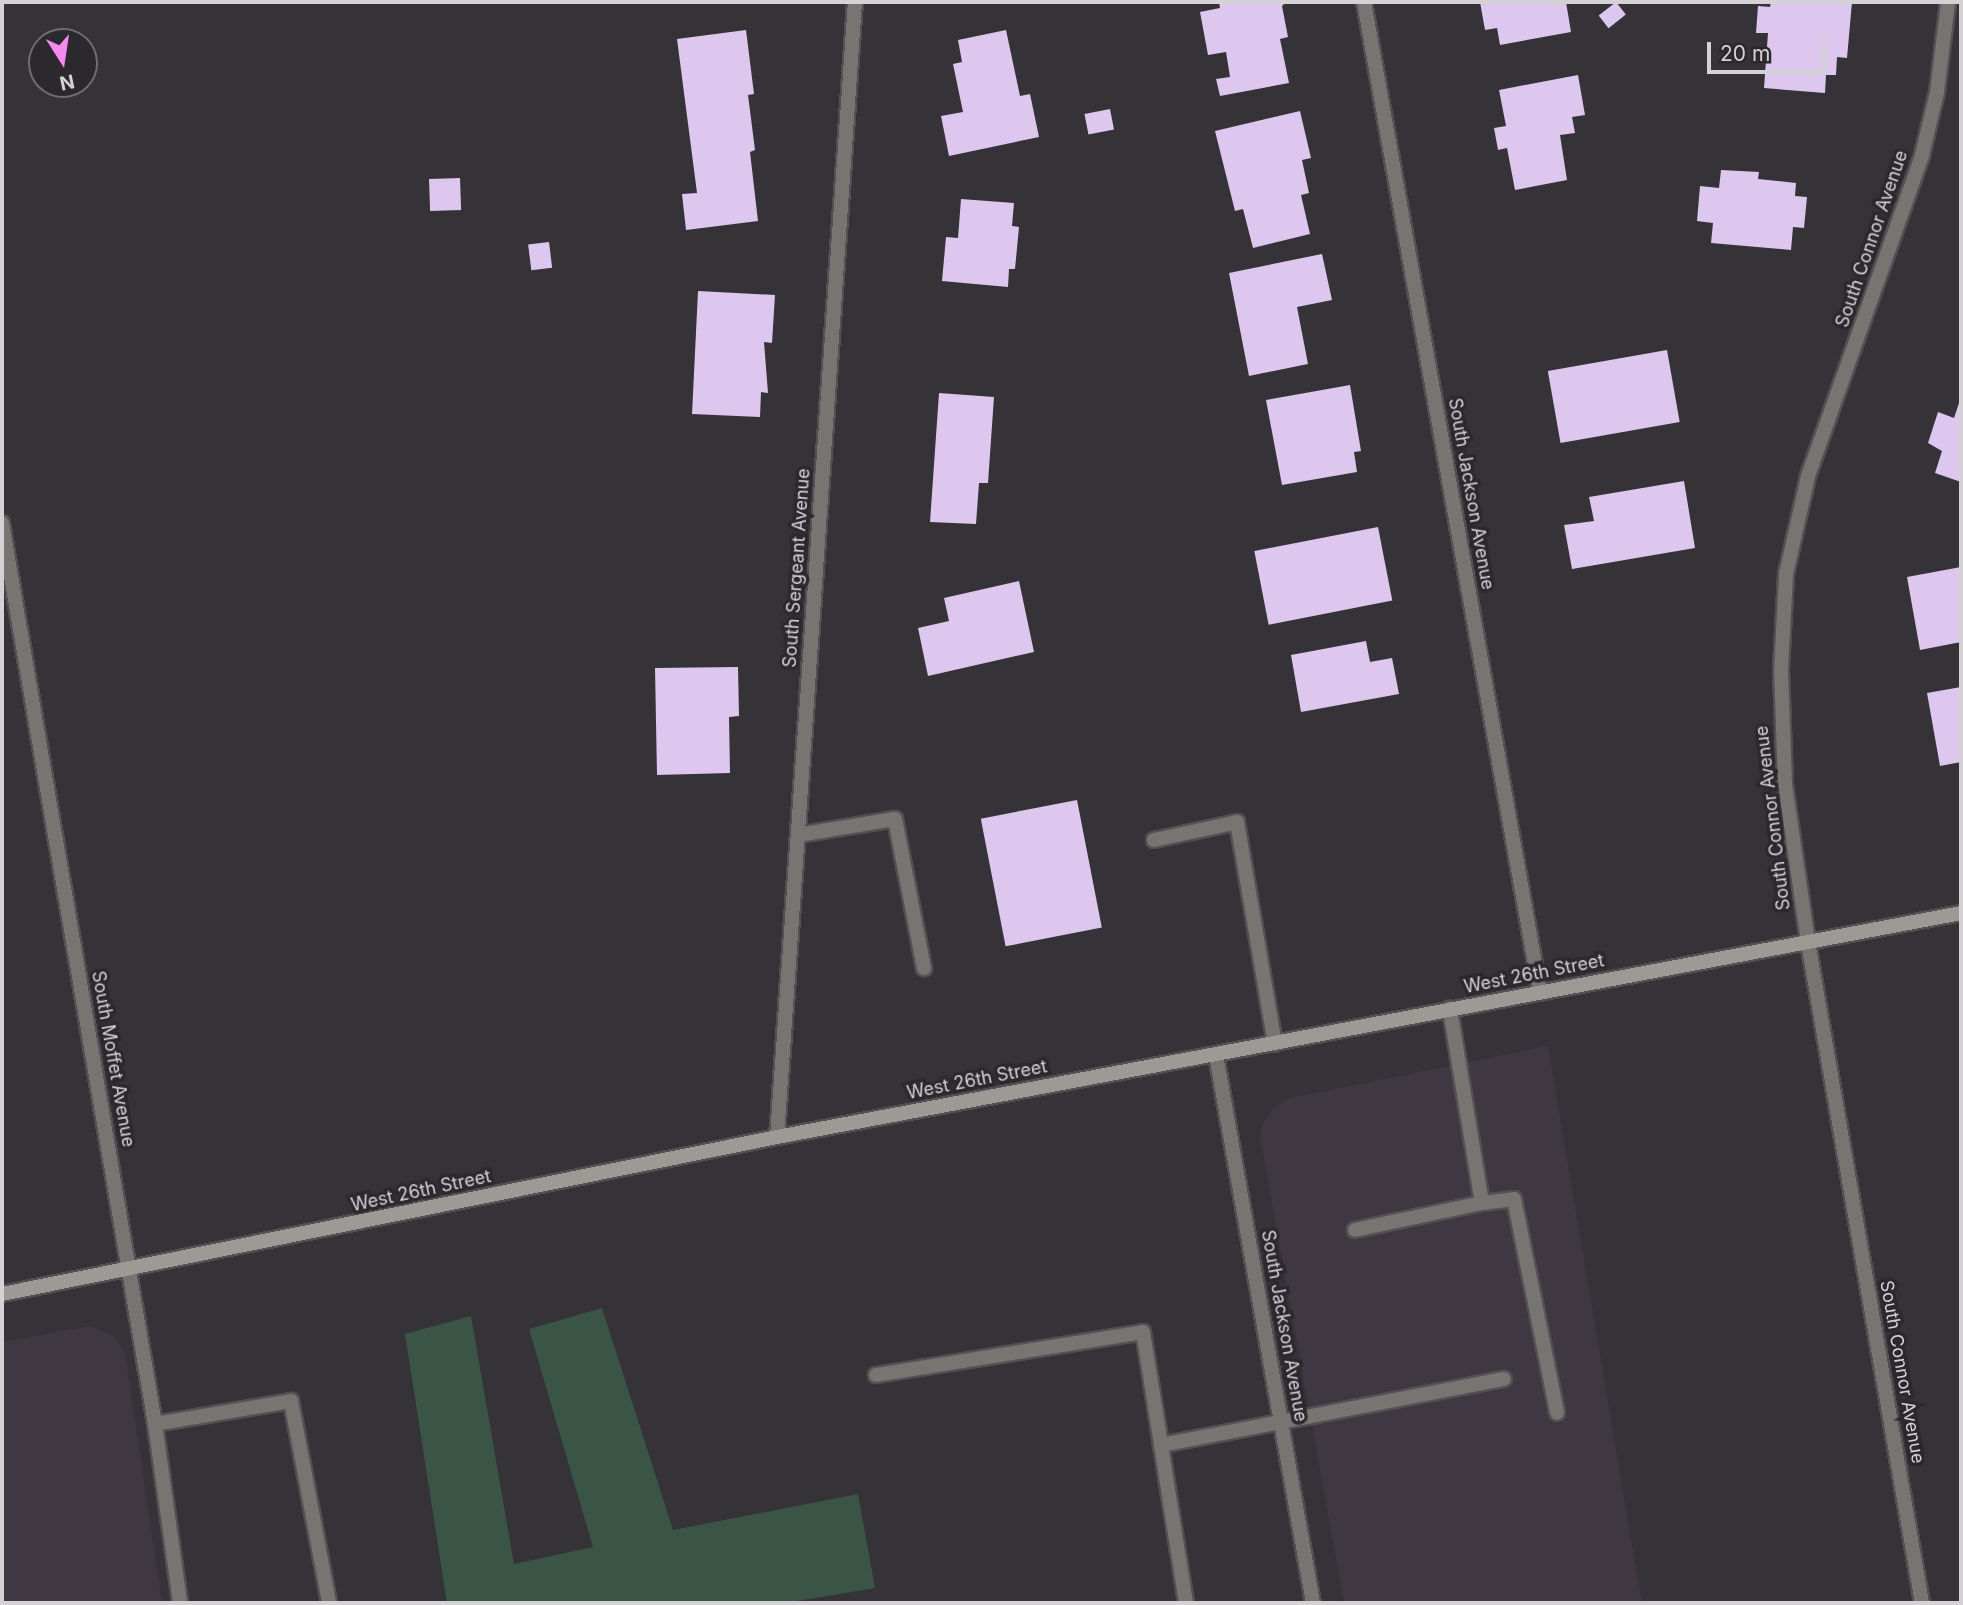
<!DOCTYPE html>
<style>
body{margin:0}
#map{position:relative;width:1963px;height:1605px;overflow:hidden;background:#363338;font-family:Inter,sans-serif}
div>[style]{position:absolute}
.built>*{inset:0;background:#3f3742}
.green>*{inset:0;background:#3a5445}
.building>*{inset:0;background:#ddc7ef;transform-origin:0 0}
.roads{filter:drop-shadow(2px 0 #535054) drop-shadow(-2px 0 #535054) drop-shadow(0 2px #535054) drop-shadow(0 -2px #535054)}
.lane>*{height:14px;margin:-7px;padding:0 7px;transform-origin:7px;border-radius:7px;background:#777572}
.street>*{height:14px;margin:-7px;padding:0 7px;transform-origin:7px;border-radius:7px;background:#777572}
.secondary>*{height:14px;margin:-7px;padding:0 7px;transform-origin:7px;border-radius:7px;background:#9d9994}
span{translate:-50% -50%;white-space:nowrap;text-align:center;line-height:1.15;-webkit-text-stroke:7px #2c292e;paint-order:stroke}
.street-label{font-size:18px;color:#d5d2d6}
.frame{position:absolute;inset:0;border:4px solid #d5d2d6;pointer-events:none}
.north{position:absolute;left:28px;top:28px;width:70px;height:70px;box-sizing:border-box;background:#2c292e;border:2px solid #706d71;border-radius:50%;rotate:168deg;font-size:19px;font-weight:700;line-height:28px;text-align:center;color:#d5d2d6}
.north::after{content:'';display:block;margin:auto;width:24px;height:32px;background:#f489ef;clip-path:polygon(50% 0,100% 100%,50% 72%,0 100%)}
.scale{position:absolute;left:1707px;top:42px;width:119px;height:32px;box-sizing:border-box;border:4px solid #d5d2d6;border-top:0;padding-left:9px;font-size:21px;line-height:24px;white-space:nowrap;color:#d5d2d6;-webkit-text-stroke:5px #2c292e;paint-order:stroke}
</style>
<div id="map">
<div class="built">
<i style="clip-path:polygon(1548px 1046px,1642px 1603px,1344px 1603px,1260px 1137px,1262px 1124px,1275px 1106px,1289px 1098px)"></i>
<i style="clip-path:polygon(90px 1326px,115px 1337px,125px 1353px,162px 1603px,2px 1603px,2px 1342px)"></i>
</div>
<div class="green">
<i style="clip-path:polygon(602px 1308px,673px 1530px,858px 1494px,875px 1588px,785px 1603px,447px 1603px,405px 1334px,471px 1316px,514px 1564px,593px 1547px,529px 1329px)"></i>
</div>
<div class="building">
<i style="clip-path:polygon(1219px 2px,1286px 2px,1282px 6px,1288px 37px,1280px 39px,1289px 83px,1220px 96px,1216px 79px,1230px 77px,1226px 52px,1208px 55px,1200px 12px,1220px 8px)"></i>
<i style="clip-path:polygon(1480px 2px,1566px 2px,1571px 32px,1500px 45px,1497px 28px,1485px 30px)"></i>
<i style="left:1616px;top:2px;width:16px;height:22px;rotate:52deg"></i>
<i style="clip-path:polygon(1771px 2px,1852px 2px,1847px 58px,1837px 57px,1836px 75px,1826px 75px,1825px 93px,1764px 88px,1768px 33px,1756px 33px,1758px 6px,1770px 7px)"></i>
<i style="clip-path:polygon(746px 30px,754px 94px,748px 95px,755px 150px,750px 152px,758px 221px,686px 230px,682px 194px,697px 193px,677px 39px)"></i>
<i style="clip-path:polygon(1006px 30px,1020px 96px,1030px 94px,1039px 137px,949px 156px,941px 116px,963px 112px,953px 64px,962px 62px,958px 40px)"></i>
<i style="clip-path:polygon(1578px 75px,1585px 115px,1572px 117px,1575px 133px,1560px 135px,1567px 180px,1515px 190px,1507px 148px,1498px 150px,1494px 128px,1506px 126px,1499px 90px)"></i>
<i style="left:1110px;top:109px;width:21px;height:26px;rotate:79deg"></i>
<i style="clip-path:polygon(1300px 111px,1311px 158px,1302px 160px,1309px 193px,1301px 195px,1310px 234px,1253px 248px,1243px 209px,1235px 211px,1215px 131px)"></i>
<i style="clip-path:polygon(1721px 170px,1759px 172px,1758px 179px,1796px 183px,1795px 196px,1807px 197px,1804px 228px,1793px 227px,1791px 250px,1711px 243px,1713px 223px,1697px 221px,1700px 186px,1719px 188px)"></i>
<i style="left:460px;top:178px;width:32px;height:31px;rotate:88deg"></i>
<i style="clip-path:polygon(961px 199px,1014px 203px,1012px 226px,1019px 227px,1015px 269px,1009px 269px,1008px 287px,942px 281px,946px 237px,958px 238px)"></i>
<i style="left:549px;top:242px;width:26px;height:21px;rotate:83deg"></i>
<i style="clip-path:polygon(1322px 254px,1332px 300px,1297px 307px,1308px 364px,1249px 376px,1229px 273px)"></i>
<i style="clip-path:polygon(698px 291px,775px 295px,772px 343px,764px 342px,768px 393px,761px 392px,760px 417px,692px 414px)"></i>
<i style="left:1667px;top:350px;width:73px;height:121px;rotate:80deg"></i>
<i style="clip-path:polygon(1350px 385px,1361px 451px,1354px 452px,1357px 472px,1282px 485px,1266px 400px)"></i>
<i style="clip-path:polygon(939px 393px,994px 397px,988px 483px,979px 483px,976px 524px,930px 522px)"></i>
<i style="clip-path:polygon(1961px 397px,1961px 482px,1935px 473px,1942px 451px,1928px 443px,1938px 412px,1954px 418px)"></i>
<i style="clip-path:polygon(1684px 481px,1695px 548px,1572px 569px,1564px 525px,1594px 521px,1589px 497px)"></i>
<i style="left:1378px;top:527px;width:75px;height:126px;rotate:79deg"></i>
<i style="clip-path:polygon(1961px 567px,1961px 642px,1920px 650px,1907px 577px)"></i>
<i style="clip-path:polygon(1019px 581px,1034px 652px,928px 676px,918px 628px,949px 621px,944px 598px)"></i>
<i style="clip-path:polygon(1366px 641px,1370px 662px,1392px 658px,1399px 694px,1301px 712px,1291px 655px)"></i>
<i style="clip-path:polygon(738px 667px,739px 716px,729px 717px,730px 773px,657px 775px,655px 668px)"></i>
<i style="clip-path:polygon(1961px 687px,1961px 762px,1940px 766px,1927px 693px)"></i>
<i style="left:1077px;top:800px;width:130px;height:98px;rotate:79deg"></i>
</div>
<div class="roads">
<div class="lane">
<i style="left:798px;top:835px;width:98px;rotate:-9.4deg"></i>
<i style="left:895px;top:819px;width:152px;rotate:79deg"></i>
<i style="left:1154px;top:840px;width:85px;rotate:-12.2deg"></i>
<i style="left:1237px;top:822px;width:225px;rotate:80.3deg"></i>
<i style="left:1482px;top:1203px;width:32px;rotate:-7deg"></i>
<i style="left:1514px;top:1199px;width:218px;rotate:78.6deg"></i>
<i style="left:1355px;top:1230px;width:130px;rotate:-12deg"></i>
<i style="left:1482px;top:1203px;width:197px;rotate:-99.4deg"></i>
<i style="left:876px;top:1375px;width:270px;rotate:-9.1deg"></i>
<i style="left:1143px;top:1332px;width:114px;rotate:80.9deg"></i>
<i style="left:155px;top:1424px;width:138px;rotate:-9.6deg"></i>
<i style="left:291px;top:1401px;width:206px;rotate:79.3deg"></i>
<i style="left:1186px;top:1603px;width:160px;rotate:-99deg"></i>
<i style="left:1161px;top:1445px;width:349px;rotate:-10.9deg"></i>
</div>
<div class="street">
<i style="left:1364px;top:2px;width:1006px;rotate:79.92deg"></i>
<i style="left:2px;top:523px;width:914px;rotate:80.36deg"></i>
<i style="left:155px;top:1424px;width:181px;rotate:82deg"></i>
<i style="left:1216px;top:1055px;width:557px;rotate:79.96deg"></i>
<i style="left:777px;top:1137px;width:1138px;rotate:-86.07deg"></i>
<i style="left:1922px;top:1603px;width:671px;rotate:-99.79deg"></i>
<i style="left:1808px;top:942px;width:160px;rotate:-98.3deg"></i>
<i style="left:1785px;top:784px;width:114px;rotate:-92deg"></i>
<i style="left:1781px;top:670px;width:96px;rotate:-87deg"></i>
<i style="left:1786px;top:574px;width:100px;rotate:-77.3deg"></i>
<i style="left:1808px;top:476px;width:341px;rotate:-70.4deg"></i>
<i style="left:1922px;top:155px;width:65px;rotate:-76.6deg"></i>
<i style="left:1937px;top:92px;width:91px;rotate:-83deg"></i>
</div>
<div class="secondary">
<i style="left:2px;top:1294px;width:791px;rotate:-11.45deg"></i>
<i style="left:777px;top:1137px;width:1205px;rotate:-10.71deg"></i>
</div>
</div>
<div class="street-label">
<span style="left:1872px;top:239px;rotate:-71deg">South Connor Avenue</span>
<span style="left:1471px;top:494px;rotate:80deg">South Jackson Avenue</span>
<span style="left:797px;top:568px;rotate:-86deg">South Sergeant Avenue</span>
<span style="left:1773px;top:818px;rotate:-97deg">South Connor Avenue</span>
<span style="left:1534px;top:974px;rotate:-11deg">West 26th Street</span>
<span style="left:113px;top:1059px;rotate:80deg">South Moffet Avenue</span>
<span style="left:977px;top:1080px;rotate:-11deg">West 26th Street</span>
<span style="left:421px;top:1191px;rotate:-12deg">West 26th Street</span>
<span style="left:1284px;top:1326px;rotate:80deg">South Jackson Avenue</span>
<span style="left:1902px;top:1372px;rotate:80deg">South Connor Avenue</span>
</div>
<div class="frame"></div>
<div class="north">N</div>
<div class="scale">20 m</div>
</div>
